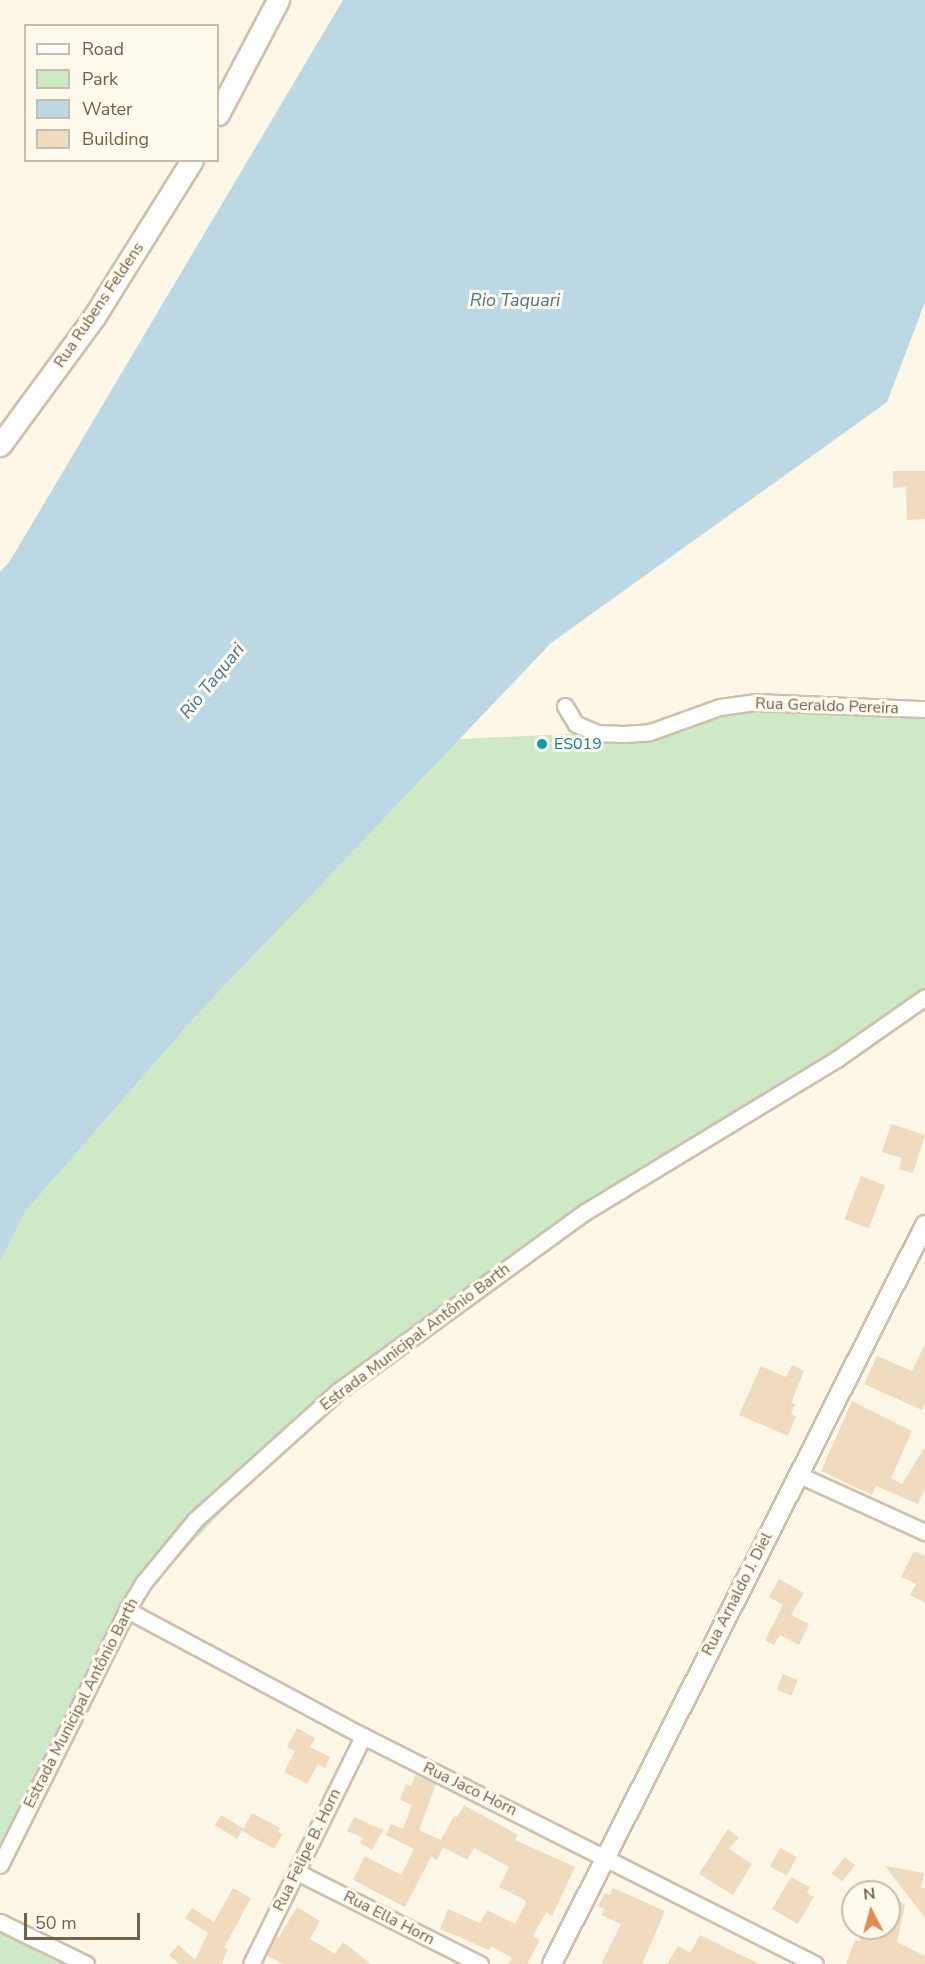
<!DOCTYPE html>
<meta charset="utf-8">
<style>
body{margin:0}
#map{position:relative;width:925px;height:1964px;overflow:hidden;background:#fcf7e7;font-family:"Nunito Sans",sans-serif}
div>[style]{position:absolute}
.green>*{inset:0;background:#cee9c5}
.water>*{inset:0;background:#bcd8e5}
.building>*{inset:0;background:#f0dbbf;transform-origin:0 0}
.roads{filter:drop-shadow(2px 0 #cdc0ad) drop-shadow(-2px 0 #cdc0ad) drop-shadow(0 2px #cdc0ad) drop-shadow(0 -2px #cdc0ad)}
.minor>*{height:15px;margin:-7.5px;padding:0 7.5px;transform-origin:7.5px;border-radius:7.5px;background:#fff}
.tertiary>*{height:18px;margin:-9px;padding:0 9px;transform-origin:9px;border-radius:9px;background:#fff}
.secondary>*{height:21px;margin:-10.5px;padding:0 10.5px;transform-origin:10.5px;border-radius:10.5px;background:#fff}
.dots>*{width:16px;height:16px;translate:-50% -50%;box-sizing:border-box;border:3px solid #fefaed;border-radius:50%}
span{translate:-50% -50%;white-space:nowrap;text-align:center;line-height:1.15;-webkit-text-stroke:6px #fefaed;paint-order:stroke}
.street-label{font-size:16px;color:#74614c}
.culture-label{font-size:16px;color:#0d838f}
.left{translate:0 -50%;text-align:left}
.water-label{font-size:18px;color:#4a778e;font-style:italic}
.legend{position:absolute;left:24px;top:24px;width:195px;height:138px;box-sizing:border-box;background:#fefaed;border:2px solid #c7bdad;margin:0;padding:8px 10px;list-style:none;font-size:18px;color:#74614c}
.legend li{display:flex;align-items:center;gap:12px;height:30px}
.legend b{width:30px;border:2px solid #c7bdad}
.north{position:absolute;left:841px;top:1880px;width:60px;height:60px;box-sizing:border-box;background:#fefaed;border:2px solid #c7bdad;border-radius:50%;rotate:354deg;font-size:16px;font-weight:700;line-height:24px;text-align:center;color:#74614c}
.north::after{content:'';display:block;margin:auto;width:21px;height:27px;background:#e18a50;clip-path:polygon(50% 0,100% 100%,50% 72%,0 100%)}
.scale{position:absolute;left:24px;top:1913px;width:116px;height:27px;box-sizing:border-box;border:3px solid #74614c;border-top:0;padding-left:8px;font-size:18px;line-height:21px;white-space:nowrap;color:#74614c;-webkit-text-stroke:4px #fefaed;paint-order:stroke}
</style>
<div id="map">
<div class="green">
<i style="clip-path:polygon(720px 707px,925px 709px,925px 997px,585px 1212px,337px 1392px,127px 1610px,0 1865px,0 1262px,25px 1212px,192px 1020px,459px 739px,597px 733px)"></i>
<i style="clip-path:polygon(0 1922px,86px 1964px,0 1964px)"></i>
</div>
<div class="water">
<i style="clip-path:polygon(343px 0,925px 0,925px 302px,887px 402px,551px 643px,192px 1020px,25px 1212px,0 1262px,0 572px,10px 561px)"></i>
</div>
<div class="building">
<i style="clip-path:polygon(893px 471px,925px 471px,925px 519px,907px 520px,906px 487px,893px 488px)"></i>
<i style="clip-path:polygon(891px 1124px,925px 1135px,913px 1173px,899px 1169px,902px 1158px,882px 1152px)"></i>
<i style="left:861px;top:1176px;width:26px;height:46px;rotate:21deg"></i>
<i style="clip-path:polygon(925px 1344px,925px 1403px,922px 1410px,864px 1384px,877px 1356px,912px 1371px)"></i>
<i style="clip-path:polygon(792px 1365px,804px 1371px,791px 1403px,795px 1404px,791px 1414px,796px 1416px,788px 1436px,739px 1415px,761px 1366px,786px 1377px)"></i>
<i style="clip-path:polygon(852px 1401px,912px 1431px,891px 1478px,902px 1484px,925px 1447px,925px 1489px,918px 1504px,876px 1486px,872px 1495px,821px 1471px)"></i>
<i style="clip-path:polygon(914px 1551px,925px 1556px,925px 1603px,910px 1595px,916px 1584px,901px 1577px)"></i>
<i style="clip-path:polygon(779px 1579px,804px 1593px,791px 1615px,809px 1624px,799px 1645px,780px 1635px,774px 1645px,765px 1640px,783px 1605px,769px 1597px)"></i>
<i style="left:783px;top:1674px;width:16px;height:17px;rotate:22deg"></i>
<i style="clip-path:polygon(297px 1728px,315px 1738px,310px 1747px,330px 1757px,325px 1768px,318px 1764px,307px 1784px,284px 1772px,295px 1751px,287px 1747px)"></i>
<i style="clip-path:polygon(416px 1774px,436px 1784px,419px 1830px,441px 1840px,454px 1816px,457px 1817px,464px 1805px,518px 1835px,515px 1840px,575px 1867px,552px 1916px,546px 1912px,533px 1936px,540px 1940px,527px 1964px,508px 1964px,512px 1958px,491px 1946px,489px 1950px,440px 1929px,448px 1909px,480px 1923px,487px 1910px,515px 1924px,526px 1903px,525px 1900px,499px 1887px,509px 1867px,474px 1848px,467px 1860px,443px 1847px,437px 1860px,431px 1857px,405px 1907px,353px 1880px,365px 1856px,401px 1875px,414px 1849px,386px 1835px,391px 1824px,403px 1829px,412px 1805px,400px 1800px,406px 1784px,411px 1786px)"></i>
<i style="clip-path:polygon(252px 1813px,280px 1828px,278px 1832px,283px 1834px,274px 1849px,242px 1831px)"></i>
<i style="left:221px;top:1815px;width:26px;height:12px;rotate:31deg"></i>
<i style="clip-path:polygon(354px 1817px,383px 1830px,372px 1850px,360px 1843px,363px 1838px,347px 1831px)"></i>
<i style="clip-path:polygon(728px 1829px,739px 1838px,729px 1849px,752px 1864px,733px 1895px,699px 1874px)"></i>
<i style="left:780px;top:1848px;width:19px;height:21px;rotate:28deg"></i>
<i style="left:845px;top:1857px;width:13px;height:21px;rotate:39deg"></i>
<i style="clip-path:polygon(885px 1866px,924px 1873px,921px 1888px,925px 1888px,925px 1918px)"></i>
<i style="clip-path:polygon(791px 1877px,810px 1887px,807px 1893px,814px 1897px,798px 1924px,772px 1909px)"></i>
<i style="clip-path:polygon(233px 1888px,251px 1898px,224px 1948px,228px 1950px,221px 1964px,179px 1964px,169px 1955px,178px 1945px,195px 1960px,208px 1933px,185px 1918px,192px 1908px,214px 1922px)"></i>
<i style="clip-path:polygon(613px 1888px,665px 1911px,642px 1964px,601px 1964px,621px 1924px,601px 1915px,604px 1909px,598px 1906px,605px 1893px,610px 1895px)"></i>
<i style="clip-path:polygon(889px 1892px,905px 1905px,897px 1942px,925px 1956px,925px 1964px,846px 1964px,855px 1940px,860px 1941px,863px 1928px,889px 1928px)"></i>
<i style="clip-path:polygon(297px 1907px,320px 1921px,310px 1939px,335px 1954px,343px 1942px,371px 1964px,283px 1964px,266px 1955px,276px 1936px,279px 1937px)"></i>
<i style="clip-path:polygon(700px 1935px,722px 1946px,760px 1964px,667px 1964px,678px 1946px,690px 1953px)"></i>
</div>
<div class="roads">
<div class="minor">
<i style="left:565px;top:706px;width:21px;rotate:59deg"></i>
<i style="left:576px;top:724px;width:23px;rotate:23deg"></i>
<i style="left:597px;top:733px;width:27px;rotate:2deg"></i>
<i style="left:624px;top:734px;width:26px;rotate:-4deg"></i>
<i style="left:650px;top:732px;width:74px;rotate:-19.7deg"></i>
<i style="left:720px;top:707px;width:35px;rotate:-8deg"></i>
<i style="left:755px;top:702px;width:170px;rotate:2.4deg"></i>
<i style="left:797px;top:1474px;width:141px;rotate:24.4deg"></i>
<i style="left:127px;top:1610px;width:268px;rotate:28.1deg"></i>
<i style="left:363px;top:1736px;width:506px;rotate:26.77deg"></i>
<i style="left:0;top:1865px;width:285px;rotate:-63.5deg"></i>
<i style="left:127px;top:1610px;width:33px;rotate:-59deg"></i>
<i style="left:144px;top:1582px;width:80px;rotate:-50.6deg"></i>
<i style="left:195px;top:1520px;width:191px;rotate:-42deg"></i>
<i style="left:337px;top:1392px;width:306px;rotate:-36deg"></i>
<i style="left:585px;top:1212px;width:296px;rotate:-31.3deg"></i>
<i style="left:838px;top:1058px;width:106px;rotate:-35deg"></i>
<i style="left:297px;top:1872px;width:205px;rotate:26.7deg"></i>
<i style="left:0;top:1922px;width:96px;rotate:26deg"></i>
<i style="left:251px;top:1964px;width:254px;rotate:-63.8deg"></i>
</div>
<div class="tertiary">
<i style="left:552px;top:1964px;width:828px;rotate:-63.22deg"></i>
</div>
<div class="secondary">
<i style="left:218px;top:114px;width:129px;rotate:-62.2deg"></i>
<i style="left:0;top:445px;width:159px;rotate:-53.7deg"></i>
<i style="left:94px;top:317px;width:185px;rotate:-58deg"></i>
</div>
</div>
<div class="dots">
<i style="left:542px;top:744px;background:#0f9aa8"></i>
</div>
<div class="street-label">
<span style="left:99px;top:305px;rotate:-56deg">Rua Rubens Feldens</span>
<span style="left:827px;top:706px;rotate:2deg">Rua Geraldo Pereira</span>
<span style="left:415px;top:1337px;rotate:-37deg">Estrada Municipal Antônio Barth</span>
<span style="left:737px;top:1594px;rotate:-63deg">Rua Arnaldo J. Diel</span>
<span style="left:81px;top:1703px;rotate:-63deg">Estrada Municipal Antônio Barth</span>
<span style="left:470px;top:1789px;rotate:26deg">Rua Jaco Horn</span>
<span style="left:307px;top:1850px;rotate:-64deg">Rua Felipe B. Horn</span>
<span style="left:389px;top:1918px;rotate:27deg">Rua Ella Horn</span>
</div>
<div class="culture-label">
<span class="left" style="left:554px;top:744px">ES019</span>
</div>
<div class="water-label">
<span style="left:515px;top:300px">Rio Taquari</span>
<span style="left:212px;top:681px;rotate:-51deg">Rio Taquari</span>
</div>
<ul class="legend">
<li><b style="height:8px;background:#fff"></b>Road</li>
<li><b style="height:16px;background:#cee9c5"></b>Park</li>
<li><b style="height:16px;background:#bcd8e5"></b>Water</li>
<li><b style="height:16px;background:#f0dbbf"></b>Building</li>
</ul>
<div class="north">N</div>
<div class="scale">50 m</div>
</div>
